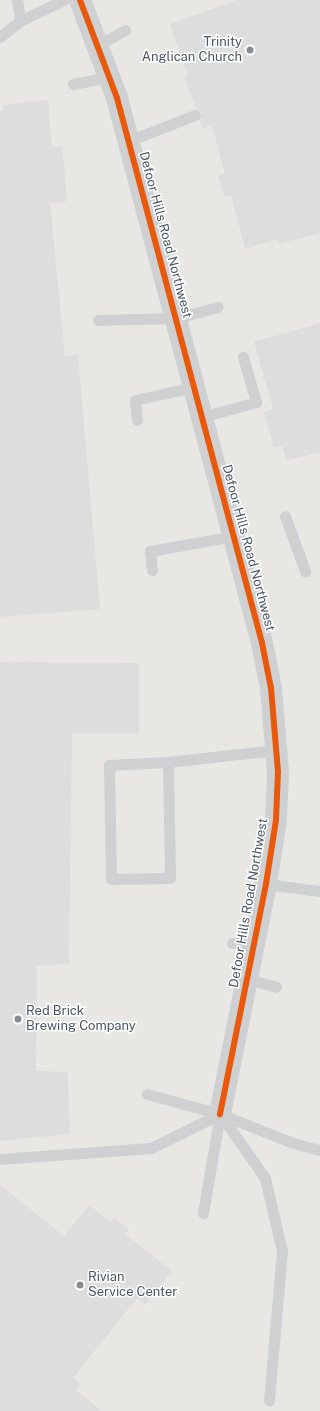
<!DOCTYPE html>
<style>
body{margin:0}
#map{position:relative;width:320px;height:1411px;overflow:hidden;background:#f4f4f4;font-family:"Public Sans",sans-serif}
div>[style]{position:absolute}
.commercial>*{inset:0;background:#e8e7e3;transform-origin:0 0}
.building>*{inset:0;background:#ddddde}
.service>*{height:11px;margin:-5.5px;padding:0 5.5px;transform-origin:5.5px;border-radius:5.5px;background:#ced0d2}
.minor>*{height:22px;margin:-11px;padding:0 11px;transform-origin:11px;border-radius:11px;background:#ced0d2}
.cycleway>*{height:6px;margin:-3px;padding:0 3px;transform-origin:3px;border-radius:3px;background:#e8590c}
.dots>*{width:11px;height:11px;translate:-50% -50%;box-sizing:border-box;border:2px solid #fff;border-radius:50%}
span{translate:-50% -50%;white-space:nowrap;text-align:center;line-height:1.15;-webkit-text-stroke:3px #fff;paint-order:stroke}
.poi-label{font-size:13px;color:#4a5661}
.right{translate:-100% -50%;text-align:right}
.left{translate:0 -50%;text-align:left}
.street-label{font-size:13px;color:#4a5661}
</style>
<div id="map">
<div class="commercial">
<i style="left:0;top:0;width:320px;height:1411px"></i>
</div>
<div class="building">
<i style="clip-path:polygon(237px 0,320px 0,320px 233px,279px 244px,278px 239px,245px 249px,231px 195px,224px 196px,218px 176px,225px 174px,212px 125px,203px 129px,200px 120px,202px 113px,196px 108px,184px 77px,188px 76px,170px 24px)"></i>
<i style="clip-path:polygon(48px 100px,52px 147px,62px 146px,67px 201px,50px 203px,65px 356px,78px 355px,100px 609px,0 617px,0 111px,3px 111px,2px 105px)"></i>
<i style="clip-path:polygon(320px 323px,320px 452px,286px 461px,282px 446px,274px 448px,264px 412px,273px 409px,254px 342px)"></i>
<i style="clip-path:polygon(0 662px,139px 663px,139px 733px,72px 733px,69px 964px,37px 966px,36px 1071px,68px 1072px,70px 1134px,0 1141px)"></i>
<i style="clip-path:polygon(0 1185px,64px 1236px,89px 1205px,111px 1222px,114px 1218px,129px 1229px,125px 1234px,172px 1271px,145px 1305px,137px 1298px,73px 1378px,81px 1384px,76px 1390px,102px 1411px,0 1411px)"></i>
</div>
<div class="service">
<i style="left:20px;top:21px;width:49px;rotate:-25.5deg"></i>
<i style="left:0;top:37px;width:26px;rotate:-39deg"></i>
<i style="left:20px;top:21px;width:21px;rotate:-98deg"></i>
<i style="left:98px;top:45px;width:31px;rotate:-29deg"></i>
<i style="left:73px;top:84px;width:37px;rotate:-11deg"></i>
<i style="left:128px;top:141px;width:72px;rotate:-21.2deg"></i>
<i style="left:98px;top:320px;width:78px;rotate:-1.5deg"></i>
<i style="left:176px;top:318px;width:43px;rotate:-14.7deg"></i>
<i style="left:202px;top:417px;width:56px;rotate:-15.5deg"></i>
<i style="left:256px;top:402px;width:47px;rotate:-106.1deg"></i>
<i style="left:137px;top:420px;width:20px;rotate:-96deg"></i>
<i style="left:135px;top:400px;width:60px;rotate:-12.4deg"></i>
<i style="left:285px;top:516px;width:59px;rotate:70deg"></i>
<i style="left:152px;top:570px;width:19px;rotate:-96deg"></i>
<i style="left:150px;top:551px;width:85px;rotate:-10.1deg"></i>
<i style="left:168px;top:762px;width:116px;rotate:89deg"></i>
<i style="left:170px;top:878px;width:59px;rotate:179deg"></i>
<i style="left:111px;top:879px;width:114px;rotate:-91deg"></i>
<i style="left:109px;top:765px;width:59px;rotate:-2.9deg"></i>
<i style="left:168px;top:762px;width:110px;rotate:-6.3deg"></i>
<i style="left:266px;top:884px;width:54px;rotate:7.4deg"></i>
<i style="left:232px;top:943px;width:22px"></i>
<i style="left:247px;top:979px;width:30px;rotate:15deg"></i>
<i style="left:147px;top:1094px;width:76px;rotate:15.3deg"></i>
<i style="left:220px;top:1114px;width:79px;rotate:21.7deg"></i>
<i style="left:293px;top:1143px;width:28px;rotate:15deg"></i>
<i style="left:220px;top:1114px;width:78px;rotate:54.9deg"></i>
<i style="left:265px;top:1178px;width:75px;rotate:76.9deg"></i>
<i style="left:282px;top:1251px;width:150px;rotate:95deg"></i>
<i style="left:0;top:1159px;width:151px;rotate:-4.2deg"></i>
<i style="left:151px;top:1148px;width:77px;rotate:-26.2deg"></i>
<i style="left:203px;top:1213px;width:100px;rotate:-80.3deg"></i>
</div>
<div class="minor">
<i style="left:80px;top:0;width:105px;rotate:69.3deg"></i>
<i style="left:117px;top:98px;width:564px;rotate:75.1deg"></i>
<i style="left:262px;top:643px;width:46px;rotate:78.7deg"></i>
<i style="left:271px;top:688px;width:84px;rotate:85.2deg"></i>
<i style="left:278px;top:772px;width:48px;rotate:92.4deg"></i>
<i style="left:276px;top:820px;width:65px;rotate:98.9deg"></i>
<i style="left:266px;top:884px;width:235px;rotate:101.3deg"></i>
</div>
<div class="cycleway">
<i style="left:80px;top:0;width:105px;rotate:69.3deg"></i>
<i style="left:117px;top:98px;width:564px;rotate:75.1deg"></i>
<i style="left:262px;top:643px;width:46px;rotate:78.7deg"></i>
<i style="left:271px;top:688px;width:84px;rotate:85.2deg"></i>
<i style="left:278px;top:772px;width:48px;rotate:92.4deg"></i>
<i style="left:276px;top:820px;width:65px;rotate:98.9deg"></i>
<i style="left:266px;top:884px;width:235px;rotate:101.3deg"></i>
</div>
<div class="dots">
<i style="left:250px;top:50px;background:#868d94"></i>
<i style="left:18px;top:1019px;background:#868d94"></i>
<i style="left:80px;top:1285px;background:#868d94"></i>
</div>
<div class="poi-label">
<span class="right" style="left:242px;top:50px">Trinity<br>Anglican Church</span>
<span class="left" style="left:26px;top:1019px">Red Brick<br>Brewing Company</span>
<span class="left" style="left:88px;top:1285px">Rivian<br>Service Center</span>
</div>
<div class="street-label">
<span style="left:165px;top:235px;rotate:75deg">Defoor Hills Road Northwest</span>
<span style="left:248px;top:548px;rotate:75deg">Defoor Hills Road Northwest</span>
<span style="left:249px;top:903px;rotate:-80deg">Defoor Hills Road Northwest</span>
</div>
</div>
